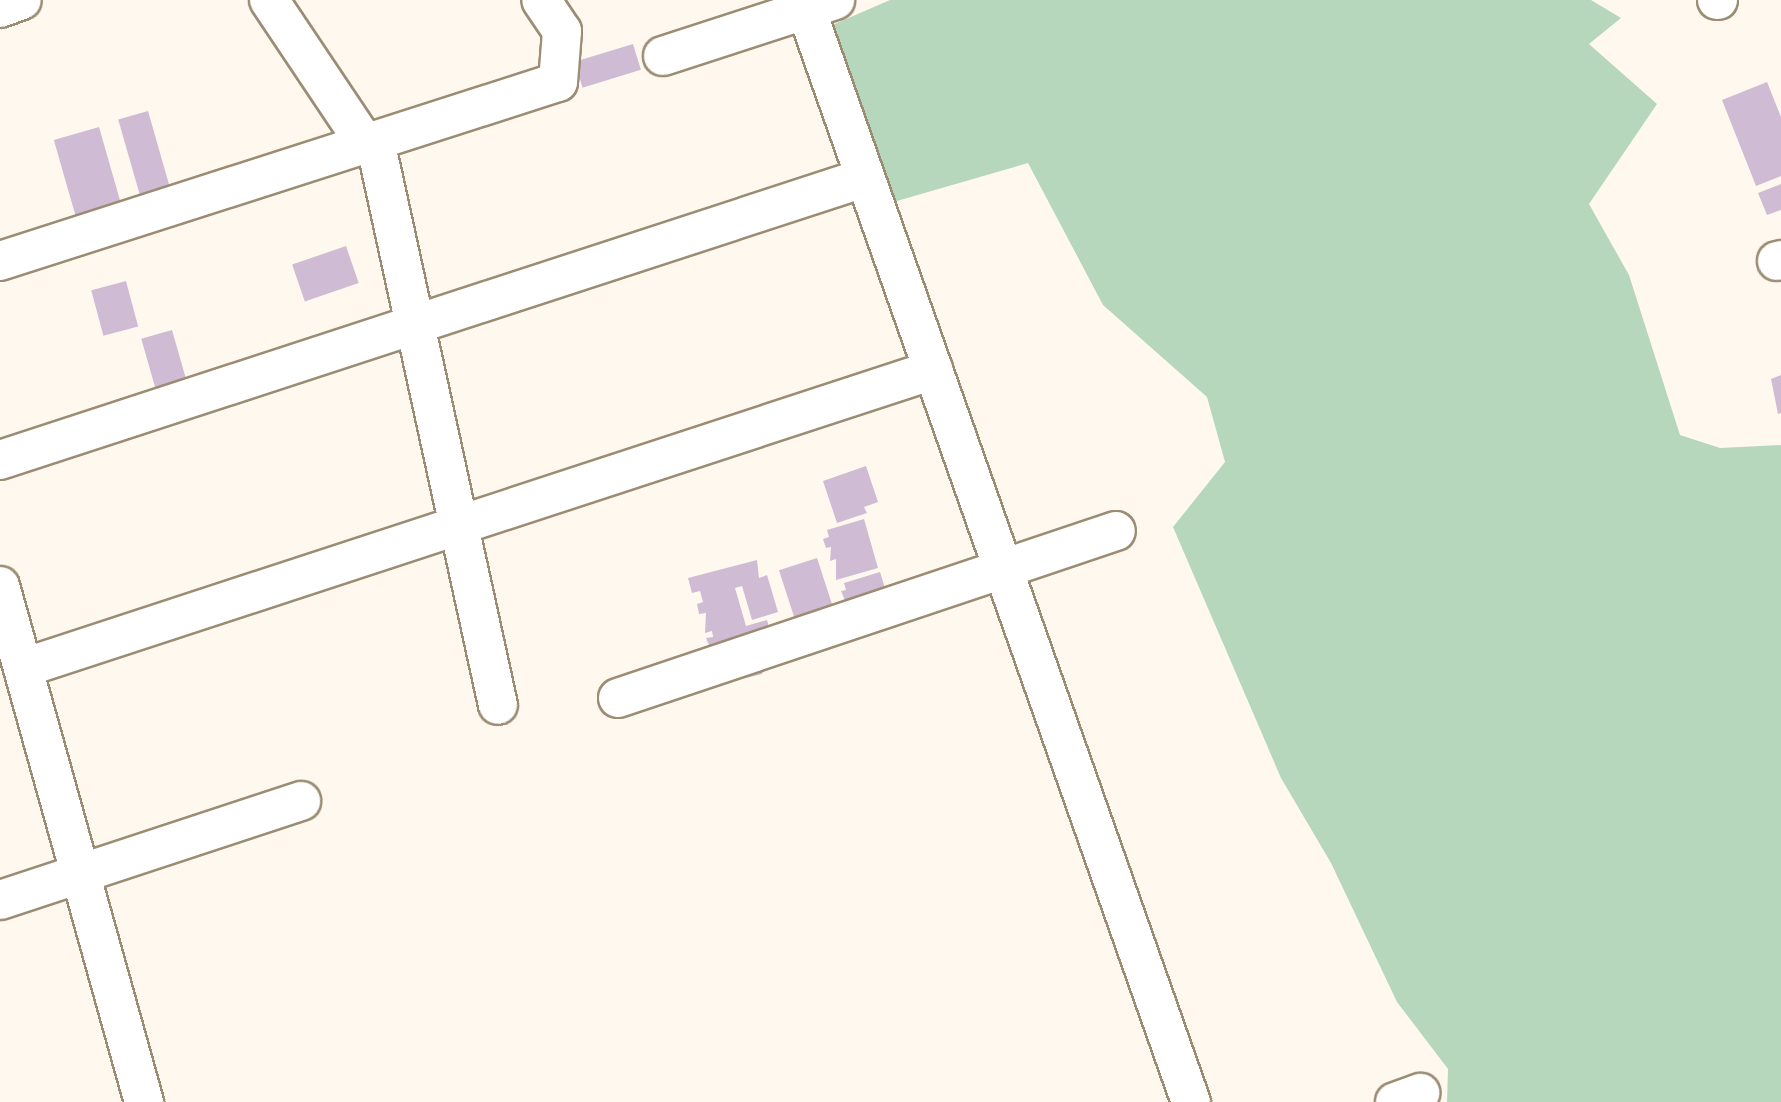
<!DOCTYPE html>
<style>
body{margin:0}
#map{position:relative;width:1781px;height:1102px;overflow:hidden;background:#fff8ee;font-family:Overpass,sans-serif}
div>[style]{position:absolute}
.green>*{inset:0;background:#b7d7bd}
.building>*{inset:0;background:#cfbcd4;transform-origin:0 0}
.roads{filter:drop-shadow(2px 0 #9c8c74) drop-shadow(-2px 0 #9c8c74) drop-shadow(0 2px #9c8c74) drop-shadow(0 -2px #9c8c74)}
.minor>*{height:38px;margin:-19px;padding:0 19px;transform-origin:19px;border-radius:19px;background:#fff}
span{translate:-50% -50%;white-space:nowrap;text-align:center;line-height:1.15;-webkit-text-stroke:6px #fff8ee;paint-order:stroke}
</style>
<div id="map">
<div class="green">
<i style="clip-path:polygon(890px 0,1591px 0,1621px 18px,1589px 44px,1657px 104px,1589px 204px,1629px 275px,1680px 435px,1720px 448px,1781px 445px,1781px 1102px,1447px 1102px,1448px 1069px,1397px 1002px,1331px 863px,1281px 778px,1173px 527px,1225px 462px,1207px 397px,1103px 305px,1028px 163px,890px 203px,830px 26px)"></i>
</div>
<div class="building">
<i style="left:633px;top:44px;width:27px;height:61px;rotate:73deg"></i>
<i style="clip-path:polygon(1767px 82px,1781px 117px,1781px 176px,1756px 186px,1722px 100px)"></i>
<i style="left:148px;top:111px;width:80px;height:31px;rotate:74deg"></i>
<i style="left:99px;top:127px;width:97px;height:47px;rotate:74deg"></i>
<i style="clip-path:polygon(1781px 184px,1781px 210px,1767px 215px,1758px 193px)"></i>
<i style="left:346px;top:246px;width:39px;height:57px;rotate:71deg"></i>
<i style="left:126px;top:281px;width:47px;height:36px;rotate:75deg"></i>
<i style="left:172px;top:330px;width:81px;height:32px;rotate:74deg"></i>
<i style="clip-path:polygon(1781px 375px,1781px 413px,1778px 414px,1771px 379px)"></i>
<i style="clip-path:polygon(866px 466px,878px 502px,864px 507px,867px 513px,837px 523px,823px 481px)"></i>
<i style="clip-path:polygon(864px 519px,878px 568px,836px 580px,836px 559px,830px 561px,831px 547px,826px 548px,823px 539px,829px 537px,827px 530px)"></i>
<i style="left:817px;top:558px;width:57px;height:40px;rotate:72deg"></i>
<i style="clip-path:polygon(757px 560px,759px 578px,767px 575px,778px 612px,752px 620px,742px 586px,735px 588px,746px 626px,767px 620px,773px 641px,762px 674px,725px 683px,706px 638px,713px 637px,712px 631px,705px 633px,706px 613px,699px 614px,697px 604px,703px 602px,700px 591px,692px 593px,688px 578px)"></i>
<i style="clip-path:polygon(880px 572px,897px 627px,861px 638px,841px 591px,846px 590px,844px 583px)"></i>
</div>
<div class="roads">
<div class="minor">
<i style="left:269px;top:0;width:171px;rotate:56.2deg"></i>
<i style="left:1717px;top:0;width:1px"></i>
<i style="left:0;top:8px;width:23px;rotate:-20deg"></i>
<i style="left:806px;top:9px;width:1159px;rotate:70.6deg"></i>
<i style="left:663px;top:56px;width:181px;rotate:-18deg"></i>
<i style="left:375px;top:141px;width:577px;rotate:77.7deg"></i>
<i style="left:0;top:261px;width:586px;rotate:-17.79deg"></i>
<i style="left:558px;top:82px;width:51px;rotate:-85.5deg"></i>
<i style="left:562px;top:31px;width:37px;rotate:-124deg"></i>
<i style="left:1777px;top:261px;width:4px;rotate:-14deg"></i>
<i style="left:0;top:460px;width:909px;rotate:-18.08deg"></i>
<i style="left:0;top:586px;width:536px;rotate:74.41deg"></i>
<i style="left:23px;top:668px;width:958px;rotate:-18.13deg"></i>
<i style="left:618px;top:698px;width:525px;rotate:-18.54deg"></i>
<i style="left:0;top:900px;width:317px;rotate:-18.2deg"></i>
<i style="left:1395px;top:1102px;width:27px;rotate:-20deg"></i>
</div>
</div>
</div>
